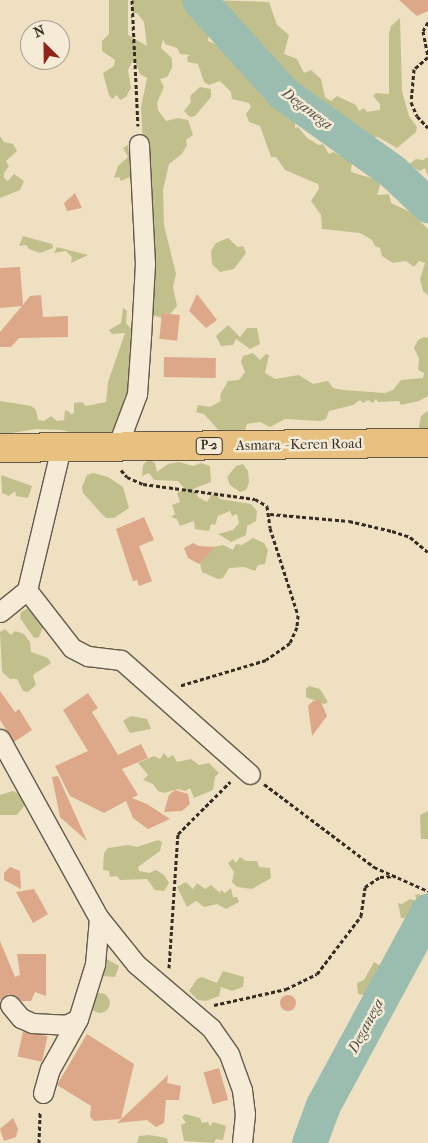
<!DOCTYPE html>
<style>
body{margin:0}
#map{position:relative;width:428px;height:1143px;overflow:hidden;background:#efe0c1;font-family:"IM FELL French Canon",serif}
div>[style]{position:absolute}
.green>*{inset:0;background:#c1c08d}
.round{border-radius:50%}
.river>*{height:35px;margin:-17.5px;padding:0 17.5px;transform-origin:17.5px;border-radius:17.5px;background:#9abdb0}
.building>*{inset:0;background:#dca889;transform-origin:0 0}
.path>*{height:3px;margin-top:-1.5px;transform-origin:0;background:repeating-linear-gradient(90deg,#362d23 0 4px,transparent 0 6.5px)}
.roads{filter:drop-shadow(1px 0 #645a4a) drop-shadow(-1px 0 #645a4a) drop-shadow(0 1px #645a4a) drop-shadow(0 -1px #645a4a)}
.street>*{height:19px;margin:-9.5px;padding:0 9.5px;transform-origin:9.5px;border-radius:9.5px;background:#f5ebd7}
.highway>*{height:28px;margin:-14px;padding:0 14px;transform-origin:14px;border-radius:14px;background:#e8c080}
span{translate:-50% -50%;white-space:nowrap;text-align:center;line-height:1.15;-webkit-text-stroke:5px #f5ebd7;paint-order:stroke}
.shield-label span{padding:1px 4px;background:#f5ebd7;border:1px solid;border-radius:4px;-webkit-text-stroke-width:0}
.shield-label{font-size:12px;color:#362d23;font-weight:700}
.street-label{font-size:14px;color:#362d23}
.water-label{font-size:15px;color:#4f5146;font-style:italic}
.north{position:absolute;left:20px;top:20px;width:50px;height:50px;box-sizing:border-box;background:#f5ebd7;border:1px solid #a99f8f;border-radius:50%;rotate:337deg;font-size:14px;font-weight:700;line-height:20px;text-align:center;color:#362d23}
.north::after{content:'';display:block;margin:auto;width:18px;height:22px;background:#8f2418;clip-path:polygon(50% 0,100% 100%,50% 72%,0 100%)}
</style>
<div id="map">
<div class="green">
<i style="clip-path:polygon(109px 0,128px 0,128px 35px,147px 46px,144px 22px,137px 13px,133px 13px,132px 0,191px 0,189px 10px,194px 20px,200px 19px,202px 25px,209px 29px,208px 41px,229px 50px,233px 58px,237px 57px,245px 62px,249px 73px,263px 81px,264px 93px,273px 96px,285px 116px,295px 121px,295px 128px,298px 127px,307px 138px,319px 145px,323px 144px,329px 154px,333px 152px,352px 161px,351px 172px,378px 180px,380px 185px,377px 195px,389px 194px,391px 203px,412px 213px,428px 229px,428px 295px,423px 291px,420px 279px,425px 263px,419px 261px,414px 267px,406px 261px,393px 263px,382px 256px,380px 248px,375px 246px,372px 240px,360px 233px,322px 229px,321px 215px,311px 201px,319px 189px,318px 184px,285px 170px,276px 157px,271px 157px,260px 126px,249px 122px,246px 114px,251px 107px,249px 103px,232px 99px,231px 92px,220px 81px,209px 85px,204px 82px,198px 64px,188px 62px,187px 57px,190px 55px,180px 54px,177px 48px,165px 44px,163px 39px,161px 48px,172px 58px,172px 68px,167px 77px,160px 79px,164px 87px,157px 103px,158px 110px,166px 121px,178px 118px,188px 120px,193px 135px,186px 140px,187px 145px,182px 154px,169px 164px,163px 190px,164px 225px,176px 274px,173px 287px,177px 306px,170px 314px,163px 313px,162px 318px,153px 315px,149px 310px,149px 201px,152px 196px,143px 145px,141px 107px,147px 78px,140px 74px,134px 58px,128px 70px,131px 88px,126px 97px,120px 100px,117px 95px,112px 99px,109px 95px,103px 73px,114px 66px,115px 60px,102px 51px,102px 41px,109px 34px)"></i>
<i style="clip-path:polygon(209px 0,269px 2px,277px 25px,289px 35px,284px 54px,297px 59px,304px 73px,311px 70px,321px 79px,325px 97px,331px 101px,337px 96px,356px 105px,359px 111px,364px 108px,367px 112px,380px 110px,380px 104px,373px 96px,376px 93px,389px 94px,389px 34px,391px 26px,400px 18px,402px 91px,409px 116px,417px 127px,416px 132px,397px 148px,378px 137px,370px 137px,319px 100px,307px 98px,267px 70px)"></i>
<i style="clip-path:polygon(200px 87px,211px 89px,211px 97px,195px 116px,190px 117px,184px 111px,191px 102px,190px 96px)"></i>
<i style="clip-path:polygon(0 136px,4px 142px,13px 144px,17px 151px,6px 161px,9px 166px,4px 173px,4px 178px,8px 181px,14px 174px,24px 181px,20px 190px,0 198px)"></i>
<i style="clip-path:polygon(128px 145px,132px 176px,121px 181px,119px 177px,114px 178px,118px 166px,128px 157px,123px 148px)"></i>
<i style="clip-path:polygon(428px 157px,428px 176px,425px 168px,420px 171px,408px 165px,416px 159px,423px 160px)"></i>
<i style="clip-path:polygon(23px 236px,52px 244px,53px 248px,40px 253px,29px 249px,26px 245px,19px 246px)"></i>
<i style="clip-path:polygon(228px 238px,238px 247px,243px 246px,246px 253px,234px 269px,220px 272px,212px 264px,211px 251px,216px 243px)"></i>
<i style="clip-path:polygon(57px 247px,88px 255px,71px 263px,72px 257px,66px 251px,54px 253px)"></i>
<i style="clip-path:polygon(123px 308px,127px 311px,126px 323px,134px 332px,129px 355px,131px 372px,128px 393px,124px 397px,126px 400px,112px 434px,93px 437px,89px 432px,86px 436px,61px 430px,36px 429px,0 435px,0 401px,31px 406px,36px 410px,38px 420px,44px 421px,51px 416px,57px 421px,64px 420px,65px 410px,71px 413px,70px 415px,74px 413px,74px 403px,82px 402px,86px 406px,106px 402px,108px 382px,125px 333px,112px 334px,109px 330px,121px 323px)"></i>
<i style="clip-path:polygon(228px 325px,240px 337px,247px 328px,257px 328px,260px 344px,250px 349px,236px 339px,233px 345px,221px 346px,216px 336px)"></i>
<i style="clip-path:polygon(424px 337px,428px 338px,428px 396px,419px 401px,401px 405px,399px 401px,378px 402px,376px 399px,373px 403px,368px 400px,363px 403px,360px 400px,353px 405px,329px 411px,326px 419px,320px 421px,285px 419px,270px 427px,260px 422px,247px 424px,245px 430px,235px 434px,221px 433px,204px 414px,196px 412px,198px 405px,210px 407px,221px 401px,220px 395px,228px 381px,239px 380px,245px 372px,241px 362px,243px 356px,253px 353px,260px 360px,266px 354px,269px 355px,265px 373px,275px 379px,299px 375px,313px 384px,328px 381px,333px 388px,343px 390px,385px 393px,393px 390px,401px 380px,423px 378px,424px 373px,418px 370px,419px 359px,414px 348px,418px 340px)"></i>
<i style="clip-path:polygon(428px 411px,428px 431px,418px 431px,421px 416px)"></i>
<i style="clip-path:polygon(149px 459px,155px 463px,157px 472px,168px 464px,179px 462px,193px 466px,201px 463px,210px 466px,211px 482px,193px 489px,198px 497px,207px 502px,212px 494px,216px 495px,220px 499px,251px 504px,257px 511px,256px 521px,247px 526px,246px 535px,231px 542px,218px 534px,233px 530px,239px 523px,237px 514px,232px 516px,230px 511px,218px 516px,215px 525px,211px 524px,209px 531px,195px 529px,194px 521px,180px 526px,177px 519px,171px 517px,175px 514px,172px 505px,180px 502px,177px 493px,185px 489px,178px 481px,154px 480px,149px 473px,142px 476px,143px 465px)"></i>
<i style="clip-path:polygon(243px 464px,248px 471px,249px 483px,246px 490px,240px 492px,230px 485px,227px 477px,236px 466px)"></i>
<i style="clip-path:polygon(93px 473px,108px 477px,123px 487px,129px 508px,114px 518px,106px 518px,100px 512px,83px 493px,82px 487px,87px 475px)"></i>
<i style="clip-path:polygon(1px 475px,32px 486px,28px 498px,16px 496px,15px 491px,9px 496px,2px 493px)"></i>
<i style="clip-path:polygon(253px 538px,264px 543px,268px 550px,265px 564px,258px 565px,255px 571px,244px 567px,229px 568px,223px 578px,218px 579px,202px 572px,200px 563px,213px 547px,223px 545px,233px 550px,236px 544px,242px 545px)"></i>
<i style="clip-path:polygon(30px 607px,45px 622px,39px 637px,34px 638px,20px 618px,21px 612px)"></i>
<i style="clip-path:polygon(5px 629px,11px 635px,15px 631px,24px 634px,30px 642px,31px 652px,48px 658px,51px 663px,33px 675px,36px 685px,28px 692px,23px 691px,17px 679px,10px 679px,2px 672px,0 632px)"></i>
<i style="clip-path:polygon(309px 686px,320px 689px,328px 702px,324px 704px,306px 697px,306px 689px)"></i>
<i style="clip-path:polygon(131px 716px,147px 719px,151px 729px,130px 733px,123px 721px)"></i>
<i style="clip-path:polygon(164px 753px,168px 758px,173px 755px,177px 762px,191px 759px,199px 765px,209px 763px,219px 773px,215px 777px,213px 790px,194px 798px,190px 788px,185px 791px,178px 789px,164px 793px,158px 791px,153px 784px,143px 780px,148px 775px,138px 763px,154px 756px,160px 759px)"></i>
<i style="clip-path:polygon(13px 791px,19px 794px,25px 805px,17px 815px,0 815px,0 795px)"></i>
<i style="clip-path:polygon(428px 811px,428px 839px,421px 839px,420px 815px)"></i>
<i style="clip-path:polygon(158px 840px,162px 842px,160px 851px,138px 867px,139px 871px,149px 873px,156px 870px,164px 875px,169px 883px,164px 891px,155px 890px,147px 879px,120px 880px,117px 876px,110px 877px,109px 871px,103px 870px,104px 853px,108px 848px,128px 845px,137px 847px)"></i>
<i style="clip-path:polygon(240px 857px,246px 861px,257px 861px,259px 867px,270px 868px,271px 878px,252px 889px,237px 887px,232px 882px,234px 872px,228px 863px,233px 859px,236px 863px)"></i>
<i style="clip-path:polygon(186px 882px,193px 889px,197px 883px,205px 889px,211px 885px,220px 893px,221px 890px,225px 893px,231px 888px,233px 897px,237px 897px,239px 902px,226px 909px,217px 904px,204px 907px,196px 901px,187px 907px,177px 887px)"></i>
<i style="clip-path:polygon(419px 894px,427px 899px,417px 917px,401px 918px,398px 903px,402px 904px,410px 899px,417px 901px,415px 895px)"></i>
<i style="clip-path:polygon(103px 957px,119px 966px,115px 977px,102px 976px)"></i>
<i style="clip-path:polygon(374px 962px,384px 968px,383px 976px,364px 995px,358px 994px,357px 983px,364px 980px)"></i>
<i style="clip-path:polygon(223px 971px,244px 977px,243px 987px,232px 991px,221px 987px,219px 996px,206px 1001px,198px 1000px,189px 991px,197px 979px,202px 977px,217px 983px)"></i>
<i class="round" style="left:90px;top:993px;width:20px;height:20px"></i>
<i style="clip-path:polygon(185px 1114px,200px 1118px,202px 1123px,208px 1122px,210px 1126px,213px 1122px,226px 1126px,223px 1140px,216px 1139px,214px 1143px,184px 1141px,181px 1125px,186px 1123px,182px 1117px)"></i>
<i style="clip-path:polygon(149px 1135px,167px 1138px,168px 1143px,137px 1143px,139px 1136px)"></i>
</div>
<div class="river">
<i style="left:199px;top:0;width:125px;rotate:47.9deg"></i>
<i style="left:283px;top:93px;width:134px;rotate:35.6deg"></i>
<i style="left:392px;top:171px;width:50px;rotate:43.4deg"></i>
<i style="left:309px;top:1143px;width:40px;rotate:-69.8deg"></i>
<i style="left:323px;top:1105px;width:221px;rotate:-61.6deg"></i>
</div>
<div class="building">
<i style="clip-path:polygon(399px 0,428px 0,428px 11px,417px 16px)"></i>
<i style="clip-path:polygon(75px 193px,82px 208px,67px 211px,64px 203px)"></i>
<i style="clip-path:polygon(20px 267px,23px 305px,30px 296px,41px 295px,43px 317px,68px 316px,68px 337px,19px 338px,11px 347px,0 347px,0 332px,22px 306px,0 308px,0 268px)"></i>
<i style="clip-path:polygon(197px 294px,217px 320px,206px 328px,189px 311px)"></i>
<i style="left:162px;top:313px;width:18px;height:26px;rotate:6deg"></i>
<i style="left:164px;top:357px;width:52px;height:20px;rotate:1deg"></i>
<i style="clip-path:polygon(144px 517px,154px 540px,139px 546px,152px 581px,139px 586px,137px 580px,133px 581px,116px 529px)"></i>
<i style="clip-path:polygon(193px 543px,199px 546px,215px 547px,199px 564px,188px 558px,184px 548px)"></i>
<i style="clip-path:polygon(0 691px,15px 712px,19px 709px,32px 730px,14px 742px,0 720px)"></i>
<i style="clip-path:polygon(88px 693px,98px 708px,92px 712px,118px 755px,141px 744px,148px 758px,122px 769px,138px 795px,132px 798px,147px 804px,170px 819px,148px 829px,133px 818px,126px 801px,104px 813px,70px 796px,55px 766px,88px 751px,63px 710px)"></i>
<i style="clip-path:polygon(320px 700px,327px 716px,312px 736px,308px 706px,313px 701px)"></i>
<i style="clip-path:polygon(58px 776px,87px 841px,60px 817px,52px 777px)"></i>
<i style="clip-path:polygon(175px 790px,188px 794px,190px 804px,182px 811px,164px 812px,169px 795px)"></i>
<i style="clip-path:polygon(10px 867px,20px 871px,21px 889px,4px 880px,4px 873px)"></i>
<i style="clip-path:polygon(34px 889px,48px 914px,33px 923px,16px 892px)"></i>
<i style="clip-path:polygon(0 941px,15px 977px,20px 975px,17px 954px,46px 954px,46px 996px,35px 992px,31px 1001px,21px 1001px,8px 994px,0 1000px)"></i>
<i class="round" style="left:280px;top:995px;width:16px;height:16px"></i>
<i style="left:23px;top:1031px;width:25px;height:26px;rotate:12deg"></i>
<i style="clip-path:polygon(87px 1034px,134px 1064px,121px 1119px,94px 1121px,90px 1117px,91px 1106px,57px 1085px)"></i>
<i style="left:219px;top:1068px;width:33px;height:16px;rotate:74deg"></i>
<i style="clip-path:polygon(168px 1075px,167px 1083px,181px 1086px,179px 1100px,166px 1100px,164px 1123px,156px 1127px,147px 1120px,117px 1123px)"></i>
<i style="clip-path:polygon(13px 1118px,18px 1129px,16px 1137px,4px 1141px,0 1129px)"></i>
</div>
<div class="path">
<i style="left:132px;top:0;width:126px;rotate:87.3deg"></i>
<i style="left:428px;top:22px;width:10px;rotate:119deg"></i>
<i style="left:423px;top:31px;width:26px;rotate:79deg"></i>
<i style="left:428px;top:57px;width:18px;rotate:139deg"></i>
<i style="left:414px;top:69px;width:33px;rotate:95deg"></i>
<i style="left:411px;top:102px;width:15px;rotate:67deg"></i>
<i style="left:417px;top:116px;width:16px;rotate:47deg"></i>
<i style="left:121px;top:470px;width:9px;rotate:49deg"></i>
<i style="left:127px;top:477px;width:17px;rotate:24deg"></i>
<i style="left:143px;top:484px;width:113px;rotate:7.6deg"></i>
<i style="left:255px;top:499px;width:14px;rotate:30deg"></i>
<i style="left:267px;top:506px;width:22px;rotate:82deg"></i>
<i style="left:270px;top:528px;width:91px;rotate:72.2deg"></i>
<i style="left:298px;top:615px;width:12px;rotate:95deg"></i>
<i style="left:297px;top:627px;width:17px;rotate:114deg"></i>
<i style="left:290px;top:643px;width:29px;rotate:145deg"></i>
<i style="left:266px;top:660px;width:91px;rotate:163.4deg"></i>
<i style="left:270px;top:514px;width:79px;rotate:5.1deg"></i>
<i style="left:349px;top:521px;width:44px;rotate:13.1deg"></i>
<i style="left:392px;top:531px;width:19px;rotate:18deg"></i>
<i style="left:410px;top:537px;width:23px;rotate:40deg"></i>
<i style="left:264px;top:784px;width:138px;rotate:37deg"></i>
<i style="left:374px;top:867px;width:59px;rotate:24deg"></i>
<i style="left:169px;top:968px;width:134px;rotate:-86.2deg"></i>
<i style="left:178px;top:834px;width:74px;rotate:-45deg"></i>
<i style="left:214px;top:1005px;width:74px;rotate:-12.5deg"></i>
<i style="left:286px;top:989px;width:34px;rotate:-26deg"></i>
<i style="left:317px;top:974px;width:73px;rotate:-52.8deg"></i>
<i style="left:361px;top:916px;width:29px;rotate:-82deg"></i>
<i style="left:365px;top:887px;width:18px;rotate:-34deg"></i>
<i style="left:380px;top:877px;width:16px;rotate:-4deg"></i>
<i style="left:39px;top:1143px;width:32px;rotate:-88deg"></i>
</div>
<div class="roads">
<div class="street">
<i style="left:117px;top:447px;width:57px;rotate:-69.3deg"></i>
<i style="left:137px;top:394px;width:57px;rotate:-86deg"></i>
<i style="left:141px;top:337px;width:73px;rotate:-86.9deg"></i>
<i style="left:145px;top:264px;width:120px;rotate:-92.9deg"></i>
<i style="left:27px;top:590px;width:73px;rotate:52.2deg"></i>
<i style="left:72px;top:648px;width:18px;rotate:27deg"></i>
<i style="left:88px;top:656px;width:33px;rotate:7deg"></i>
<i style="left:121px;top:660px;width:172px;rotate:41.5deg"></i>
<i style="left:0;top:612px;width:35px;rotate:-39deg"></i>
<i style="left:27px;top:590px;width:147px;rotate:-76.6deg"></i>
<i style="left:0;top:739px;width:205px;rotate:61.1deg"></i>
<i style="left:99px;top:918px;width:59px;rotate:51.2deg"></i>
<i style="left:136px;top:964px;width:99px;rotate:40.5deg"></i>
<i style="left:211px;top:1028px;width:32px;rotate:55deg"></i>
<i style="left:229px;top:1054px;width:38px;rotate:70deg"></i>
<i style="left:242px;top:1090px;width:24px;rotate:83deg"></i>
<i style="left:245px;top:1114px;width:29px;rotate:96deg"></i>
<i style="left:10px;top:1005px;width:17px;rotate:50deg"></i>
<i style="left:21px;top:1018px;width:12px;rotate:24deg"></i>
<i style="left:32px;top:1023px;width:34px;rotate:3deg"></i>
<i style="left:66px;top:1025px;width:13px;rotate:-27deg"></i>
<i style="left:78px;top:1019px;width:58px;rotate:-72.8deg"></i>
<i style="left:95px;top:964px;width:46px;rotate:-85deg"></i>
<i style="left:43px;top:1093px;width:25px;rotate:-74deg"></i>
<i style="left:50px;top:1069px;width:57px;rotate:-60.8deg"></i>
</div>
<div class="highway">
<i style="left:0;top:448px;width:428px;rotate:-0.7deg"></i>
</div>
</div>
<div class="shield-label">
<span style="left:209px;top:446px">P-2</span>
</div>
<div class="street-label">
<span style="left:299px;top:445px;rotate:-1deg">Asmara - Keren Road</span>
</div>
<div class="water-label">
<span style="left:307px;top:109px;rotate:37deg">Deganega</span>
<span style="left:366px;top:1026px;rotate:-62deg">Deganega</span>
</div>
<div class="north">N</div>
</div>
